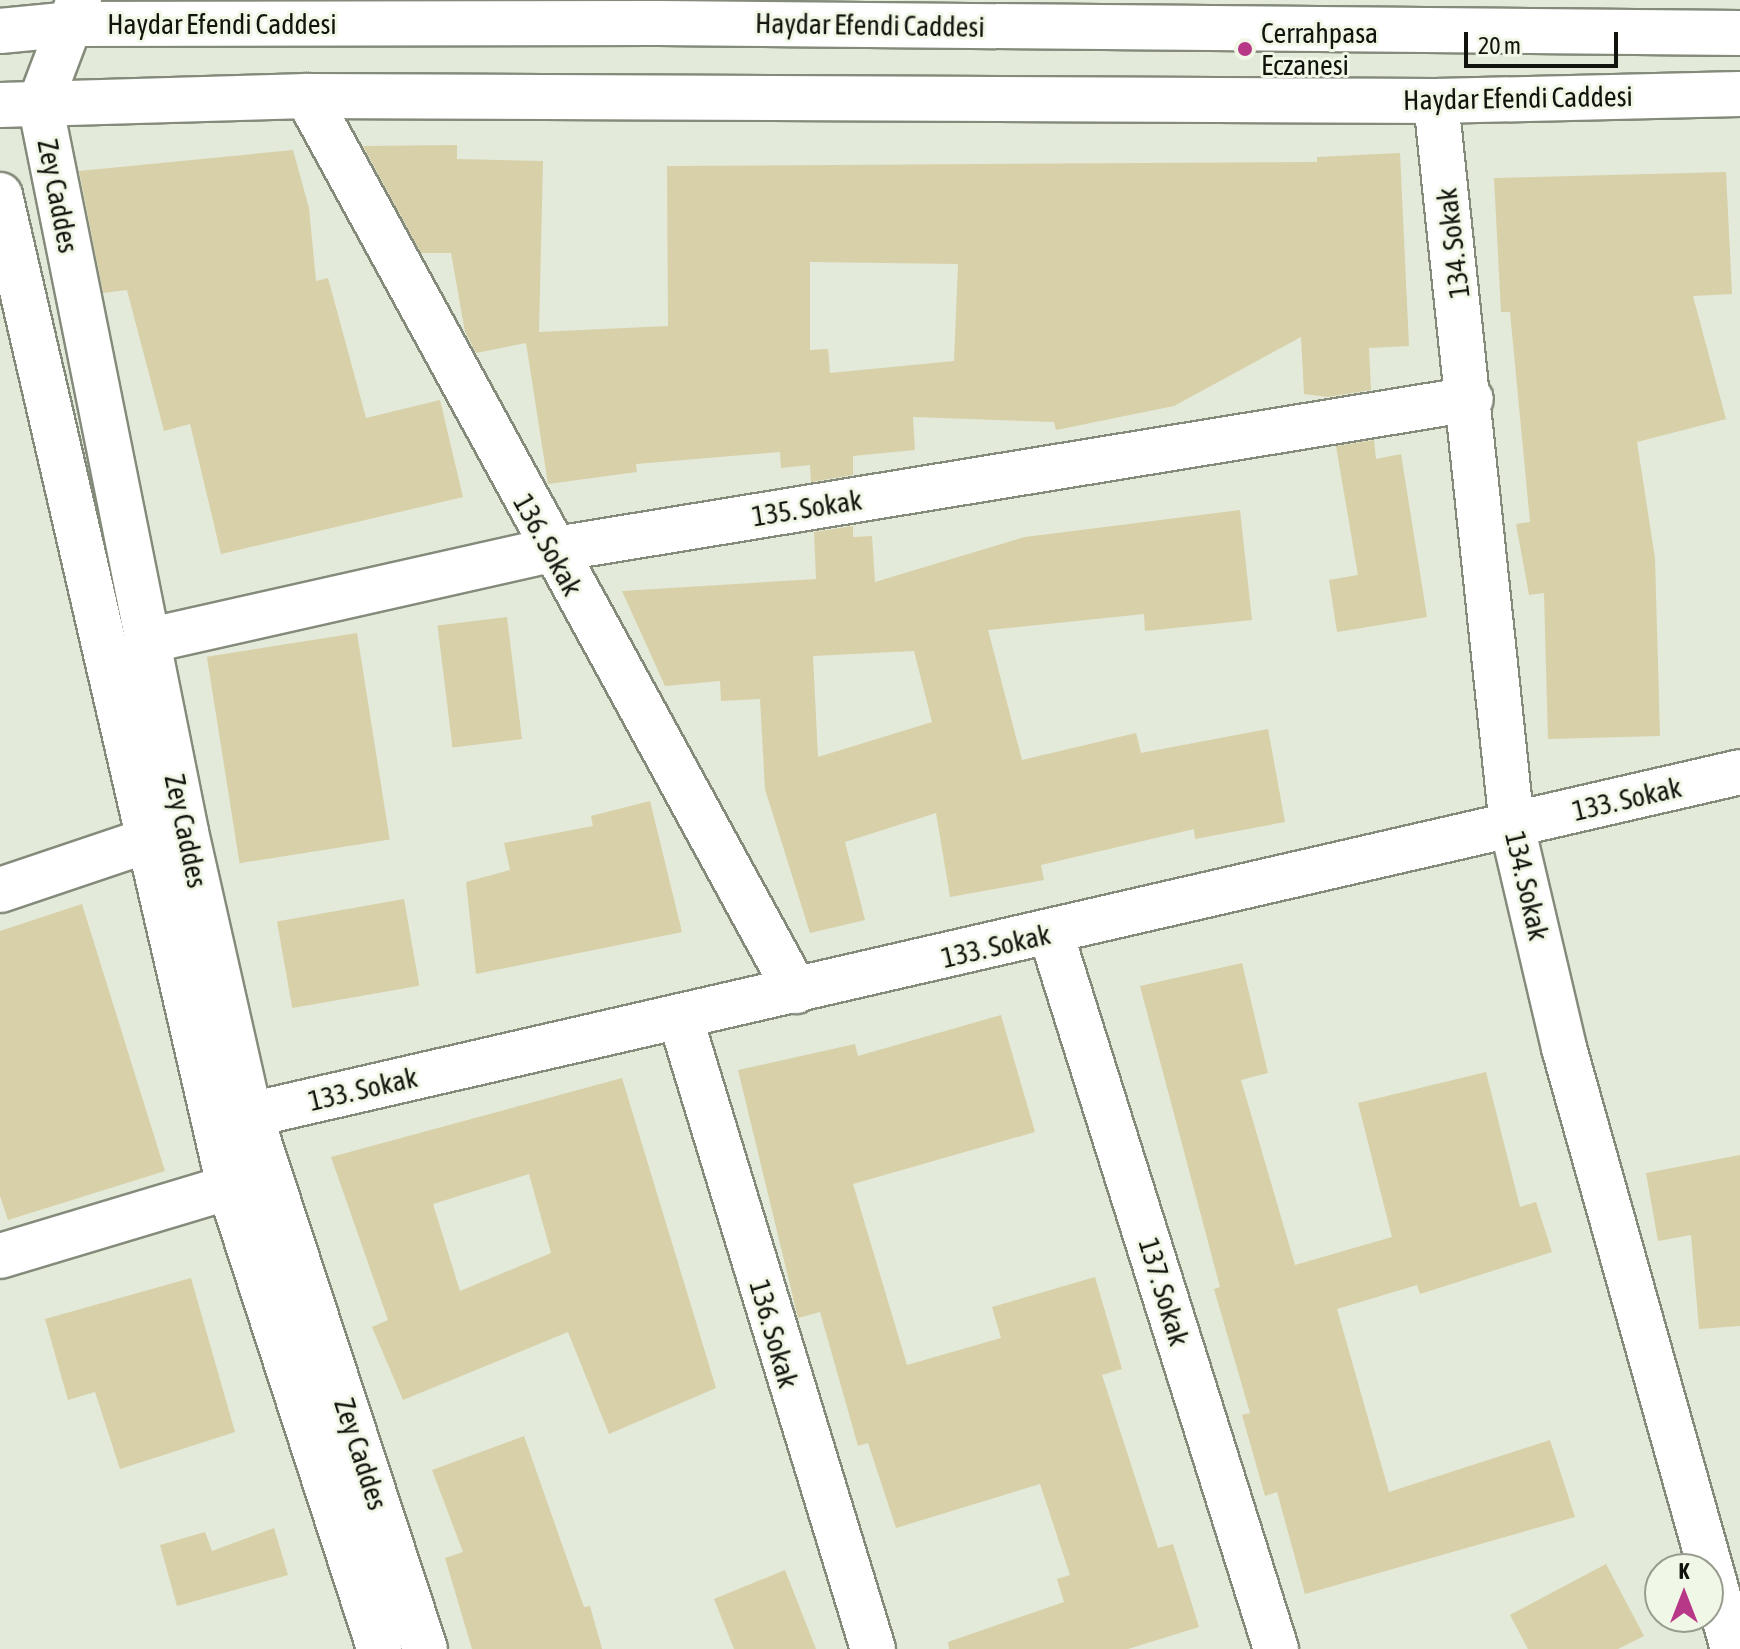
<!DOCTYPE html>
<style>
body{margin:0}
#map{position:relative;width:1740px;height:1649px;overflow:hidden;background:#e3ead9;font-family:"Asap Condensed",sans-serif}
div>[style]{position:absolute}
.building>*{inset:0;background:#d8d0a9;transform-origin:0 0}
.roads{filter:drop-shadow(2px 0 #848b7b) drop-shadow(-2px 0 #848b7b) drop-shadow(0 2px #848b7b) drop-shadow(0 -2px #848b7b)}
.minor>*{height:44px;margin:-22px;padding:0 22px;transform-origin:22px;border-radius:22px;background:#fff}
.secondary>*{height:44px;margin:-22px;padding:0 22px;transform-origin:22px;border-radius:22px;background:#fff}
.dots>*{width:22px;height:22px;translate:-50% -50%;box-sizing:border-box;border:4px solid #f0f7e6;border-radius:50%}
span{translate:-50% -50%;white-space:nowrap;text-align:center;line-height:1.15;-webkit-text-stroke:6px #f0f7e6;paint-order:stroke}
.street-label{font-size:28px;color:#11130d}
.poi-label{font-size:28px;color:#11130d}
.left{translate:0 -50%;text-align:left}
.north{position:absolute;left:1644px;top:1553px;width:80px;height:80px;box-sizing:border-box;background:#f0f7e6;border:2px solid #979c8f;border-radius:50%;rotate:0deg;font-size:22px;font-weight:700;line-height:32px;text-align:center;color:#11130d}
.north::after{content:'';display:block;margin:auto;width:28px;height:36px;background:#b73886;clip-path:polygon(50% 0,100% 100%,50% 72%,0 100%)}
.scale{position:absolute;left:1464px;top:32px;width:154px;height:36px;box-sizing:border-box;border:4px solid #11130d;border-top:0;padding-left:10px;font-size:24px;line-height:28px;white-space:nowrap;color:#11130d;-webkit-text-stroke:6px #f0f7e6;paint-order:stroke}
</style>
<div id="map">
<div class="building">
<i style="clip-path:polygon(evenodd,457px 145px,457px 159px,543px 161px,539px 332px,668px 326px,667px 166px,1317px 162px,1317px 157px,1400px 153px,1409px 346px,1369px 348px,1371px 390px,1328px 397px,1304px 394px,1301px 337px,1174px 406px,1056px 430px,1054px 422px,913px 417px,915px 450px,853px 456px,853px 475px,811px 482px,810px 465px,781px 468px,780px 452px,636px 464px,637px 472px,548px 484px,526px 343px,476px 353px,465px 332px,451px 253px,421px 253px,363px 146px,457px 145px,810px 262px,958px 264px,954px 361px,830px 373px,828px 349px,810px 350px,810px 262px)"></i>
<i style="clip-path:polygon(293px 150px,309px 208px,316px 281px,328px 278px,366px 418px,440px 400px,463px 497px,221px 554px,190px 424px,164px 431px,127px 290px,103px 293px,79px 171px)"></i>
<i style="clip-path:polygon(1726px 172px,1732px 294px,1693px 296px,1726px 419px,1637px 442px,1655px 558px,1660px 736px,1548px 739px,1544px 593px,1529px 595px,1516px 524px,1530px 522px,1510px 312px,1501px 312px,1494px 178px)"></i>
<i style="clip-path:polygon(1374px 440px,1376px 459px,1401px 454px,1427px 617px,1337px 632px,1329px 580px,1358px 575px,1336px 446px)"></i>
<i style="clip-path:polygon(evenodd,1240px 510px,1252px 620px,1145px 631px,1144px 614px,988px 630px,1022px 760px,1136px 733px,1141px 753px,1268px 729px,1285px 822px,1195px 839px,1194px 829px,1041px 865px,1044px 880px,950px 897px,936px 813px,845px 842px,865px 920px,810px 933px,765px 789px,760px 699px,721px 701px,720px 681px,665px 686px,622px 591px,816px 579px,814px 532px,853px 526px,853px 537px,872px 536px,875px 582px,1025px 537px,1240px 510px,914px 651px,932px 722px,818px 757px,813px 656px,914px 651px)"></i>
<i style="left:507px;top:617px;width:123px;height:70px;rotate:83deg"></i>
<i style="left:357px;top:633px;width:209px;height:152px;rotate:81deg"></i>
<i style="clip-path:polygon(650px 801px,682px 932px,476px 974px,466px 882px,510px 870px,504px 843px,593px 826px,591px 816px)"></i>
<i style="left:404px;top:899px;width:88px;height:129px;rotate:80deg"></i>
<i style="clip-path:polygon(82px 904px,165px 1171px,8px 1220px,0 1196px,0 931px)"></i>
<i style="clip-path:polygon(1242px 963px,1268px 1073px,1241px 1080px,1295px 1265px,1392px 1237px,1358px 1103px,1486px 1072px,1520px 1207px,1536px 1202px,1552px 1252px,1420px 1294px,1417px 1285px,1337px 1309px,1389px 1492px,1550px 1440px,1575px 1517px,1305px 1594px,1277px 1492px,1265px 1496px,1242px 1415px,1250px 1413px,1214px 1289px,1220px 1287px,1140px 986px)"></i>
<i style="clip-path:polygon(1001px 1015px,1035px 1132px,853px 1184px,907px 1365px,1001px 1338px,992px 1307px,1095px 1277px,1122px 1369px,1102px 1375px,1158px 1548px,1173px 1544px,1199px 1627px,1128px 1649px,949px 1649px,948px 1642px,1064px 1602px,1057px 1579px,1070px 1575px,1040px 1484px,896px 1528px,868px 1443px,858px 1446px,820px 1312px,798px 1318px,738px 1070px,855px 1044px,858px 1056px)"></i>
<i style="clip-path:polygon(evenodd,622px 1078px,716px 1388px,609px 1434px,568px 1332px,403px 1400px,372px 1327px,388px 1320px,331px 1157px,622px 1078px,529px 1174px,551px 1253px,460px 1291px,433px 1204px,529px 1174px)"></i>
<i style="clip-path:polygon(1740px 1155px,1740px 1326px,1699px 1329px,1691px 1235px,1658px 1241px,1646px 1173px)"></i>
<i style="clip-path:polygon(191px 1278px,235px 1432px,120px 1469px,95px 1392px,68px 1400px,45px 1319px)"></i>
<i style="clip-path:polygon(524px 1436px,584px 1607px,590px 1606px,602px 1649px,472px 1649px,445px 1558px,463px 1552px,432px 1470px)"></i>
<i style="clip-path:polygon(274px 1528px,288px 1575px,177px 1606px,160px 1545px,205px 1532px,212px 1551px)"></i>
<i style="clip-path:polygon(1606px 1564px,1644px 1636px,1618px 1649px,1528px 1649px,1510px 1615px)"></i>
<i style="clip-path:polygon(785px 1570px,816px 1649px,734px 1649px,714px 1599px)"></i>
</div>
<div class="roads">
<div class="minor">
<i style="left:307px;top:96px;width:1020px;rotate:61.35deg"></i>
<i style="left:1436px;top:101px;width:729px;rotate:84.02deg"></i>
<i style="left:1512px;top:826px;width:228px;rotate:76.8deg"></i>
<i style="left:1564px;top:1048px;width:624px;rotate:74.29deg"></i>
<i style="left:147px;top:641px;width:413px;rotate:-12.7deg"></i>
<i style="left:550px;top:550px;width:933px;rotate:-9.31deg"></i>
<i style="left:0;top:890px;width:154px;rotate:-18.6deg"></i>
<i style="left:1051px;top:934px;width:750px;rotate:72.53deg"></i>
<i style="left:680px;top:1017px;width:661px;rotate:73.02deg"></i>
<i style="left:250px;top:1115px;width:1529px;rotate:-12.96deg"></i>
<i style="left:0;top:1256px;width:278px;rotate:-16.7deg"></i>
</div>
<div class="secondary">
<i style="left:79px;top:0;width:110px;rotate:110.7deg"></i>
<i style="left:40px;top:103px;width:743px;rotate:78.67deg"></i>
<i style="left:186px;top:832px;width:290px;rotate:77.3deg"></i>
<i style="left:250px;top:1115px;width:562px;rotate:71.86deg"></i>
<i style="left:0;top:31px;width:73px;rotate:-5.5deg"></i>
<i style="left:73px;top:24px;width:586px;rotate:-0.1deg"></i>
<i style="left:659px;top:23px;width:1081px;rotate:0.53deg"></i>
<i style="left:0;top:105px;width:307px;rotate:-1.7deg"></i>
<i style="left:307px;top:96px;width:1129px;rotate:0.25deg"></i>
<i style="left:1436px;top:101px;width:304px;rotate:-1.3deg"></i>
<i style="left:0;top:195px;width:1017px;rotate:76.99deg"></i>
<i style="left:229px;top:1186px;width:487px;rotate:72deg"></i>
</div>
</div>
<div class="dots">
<i style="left:1245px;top:49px;background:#b73886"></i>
</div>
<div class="street-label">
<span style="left:222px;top:24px">Haydar Efendi Caddesi</span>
<span style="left:870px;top:25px;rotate:1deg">Haydar Efendi Caddesi</span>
<span style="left:1518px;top:98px;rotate:-1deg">Haydar Efendi Caddesi</span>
<span style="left:58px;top:196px;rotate:79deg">Zey Caddes</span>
<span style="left:1453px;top:243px;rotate:-97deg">134. Sokak</span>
<span style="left:807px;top:508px;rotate:-9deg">135. Sokak</span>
<span style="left:548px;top:545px;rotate:61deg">136. Sokak</span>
<span style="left:1627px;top:799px;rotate:-13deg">133. Sokak</span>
<span style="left:186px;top:831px;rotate:78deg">Zey Caddes</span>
<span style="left:1527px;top:886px;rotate:77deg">134. Sokak</span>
<span style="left:996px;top:946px;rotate:-13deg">133. Sokak</span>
<span style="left:363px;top:1089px;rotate:-13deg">133. Sokak</span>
<span style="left:1164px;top:1292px;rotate:73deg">137. Sokak</span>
<span style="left:774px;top:1334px;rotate:74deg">136. Sokak</span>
<span style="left:361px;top:1454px;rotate:72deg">Zey Caddes</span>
</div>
<div class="poi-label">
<span class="left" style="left:1261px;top:49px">Cerrahpasa<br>Eczanesi</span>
</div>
<div class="north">K</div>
<div class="scale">20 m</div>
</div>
